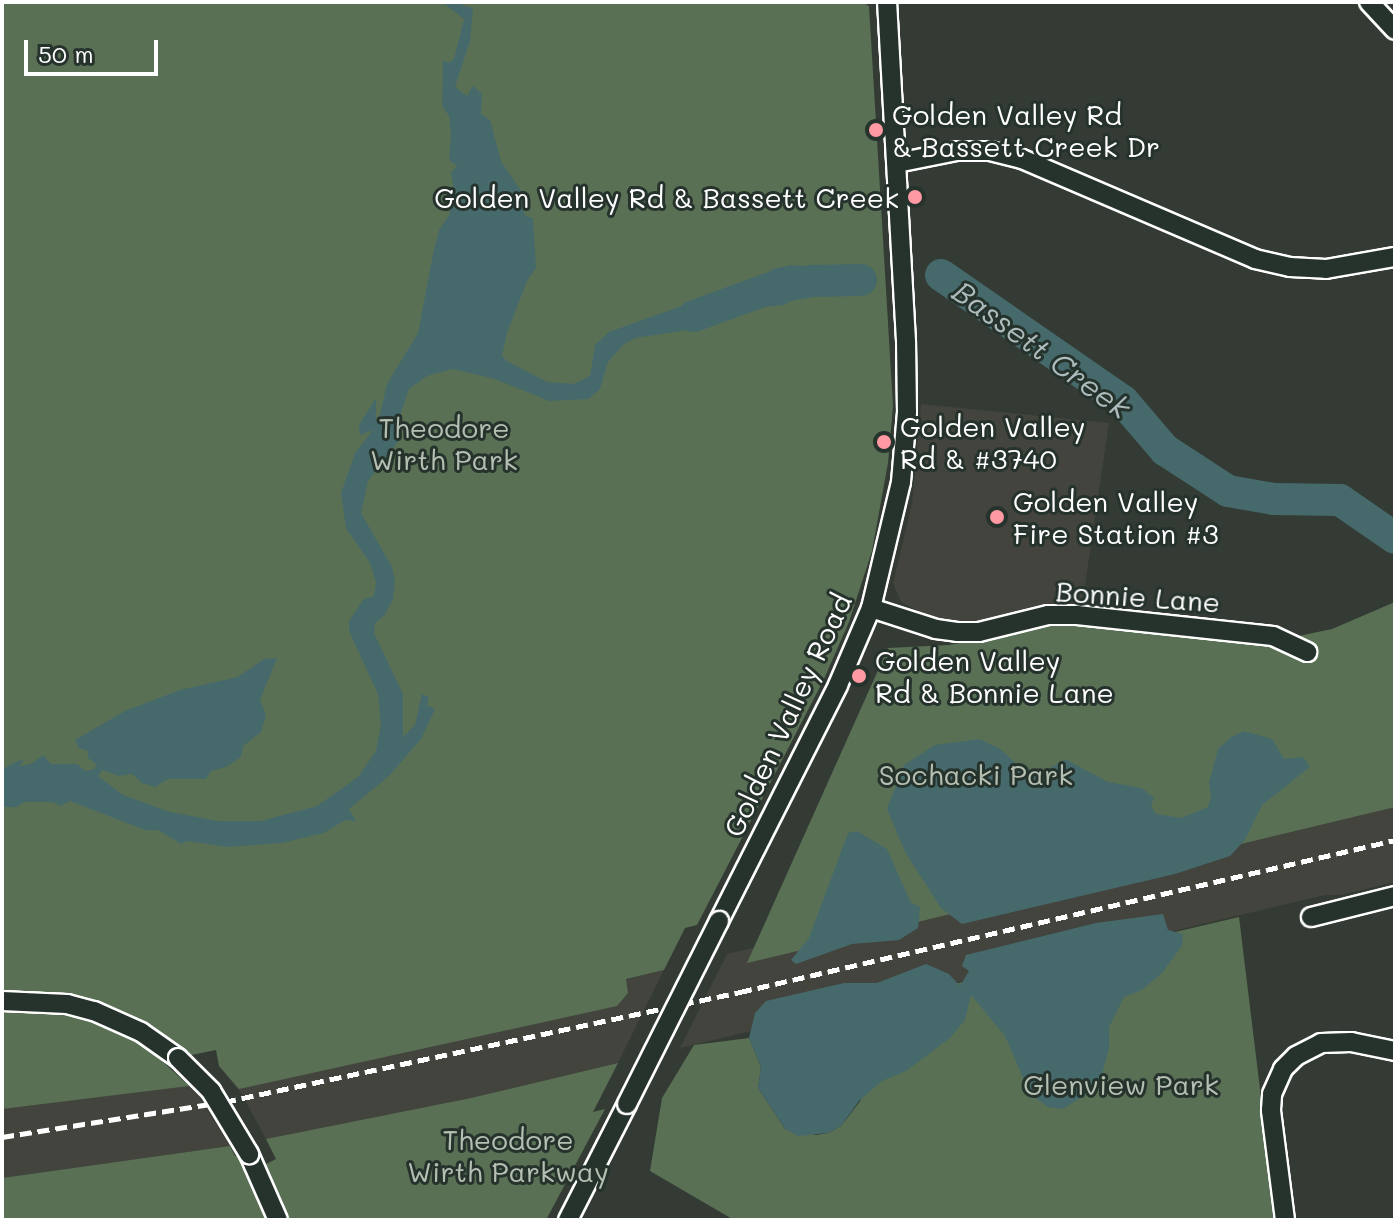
<!DOCTYPE html>
<style>
body{margin:0}
#map{position:relative;width:1397px;height:1222px;overflow:hidden;background:#333b34;font-family:Mali,sans-serif}
div>[style]{position:absolute}
.built>*{inset:0;background:#42443d}
.green>*{inset:0;background:#5a7055}
.water>*{inset:0;background:#466a6b}
.river>*{height:32px;margin:-16px;padding:0 16px;transform-origin:16px;border-radius:16px;background:#466a6b}
.roads{filter:drop-shadow(2px 0 #fff) drop-shadow(-2px 0 #fff) drop-shadow(0 2px #fff) drop-shadow(0 -2px #fff)}
.minor>*{height:18px;margin:-9px;padding:0 9px;transform-origin:9px;border-radius:9px;background:#26332d}
.rail>*{height:5px;margin-top:-2.5px;transform-origin:0;background:repeating-linear-gradient(90deg,#fff 0 12px,transparent 0 18px)}
.bridges{filter:drop-shadow(2px 0 #fff) drop-shadow(-2px 0 #fff) drop-shadow(0 2px #fff) drop-shadow(0 -2px #fff)}
.minor-bridge>*{height:18px;margin:-9px;padding:0 9px;transform-origin:9px;border-radius:9px;background:#26332d}
.dots>*{width:22px;height:22px;translate:-50% -50%;box-sizing:border-box;border:4px solid #26332d;border-radius:50%}
span{translate:-50% -50%;white-space:nowrap;text-align:center;line-height:1.15;-webkit-text-stroke:6px #26332d;paint-order:stroke}
.poi-label{font-size:28px;color:#fff}
.left{translate:0 -50%;text-align:left}
.right{translate:-100% -50%;text-align:right}
.park-label{font-size:28px;color:#b5bfb2}
.street-label{font-size:28px;color:#fff}
.water-label{font-size:30px;color:#acbcbc;font-style:italic}
.frame{position:absolute;inset:0;border:4px solid #fff;pointer-events:none}
.scale{position:absolute;left:24px;top:40px;width:134px;height:36px;box-sizing:border-box;border:4px solid #fff;border-top:0;padding-left:10px;font-size:24px;line-height:28px;white-space:nowrap;color:#fff;-webkit-text-stroke:6px #26332d;paint-order:stroke}
</style>
<div id="map">
<div class="built">
<i style="clip-path:polygon(921px 404px,1109px 423px,1082px 606px,1036px 608px,961px 625px,935px 620px,901px 602px,893px 583px,912px 503px)"></i>
<i style="clip-path:polygon(1395px 795px,1395px 882px,1341px 895px,1325px 895px,680px 1048px,727px 954px)"></i>
<i style="clip-path:polygon(664px 970px,618px 1063px,471px 1098px,266px 1139px,241px 1093px,219px 1066px,535px 1001px)"></i>
<i style="clip-path:polygon(174px 1071px,200px 1098px,230px 1146px,2px 1178px,2px 1096px)"></i>
</div>
<div class="green">
<i style="clip-path:polygon(2px 2px,862px 2px,869px 6px,893px 406px,888px 463px,872px 551px,849px 622px,824px 679px,697px 925px,685px 928px,664px 970px,626px 979px,628px 993px,617px 1006px,239px 1089px,219px 1066px,216px 1050px,162px 1061px,189px 1086px,2px 1109px)"></i>
<i style="clip-path:polygon(1395px 602px,1395px 807px,747px 963px,888px 648px,949px 645px,1073px 622px,1261px 644px,1332px 629px)"></i>
<i style="clip-path:polygon(1239px 917px,1276px 1220px,734px 1220px,650px 1171px,662px 1098px,694px 1045px,749px 1038px,761px 1067px,758px 1088px,785px 1129px,816px 1135px,828px 1133px,841px 1126px,861px 1100px,839px 1011px)"></i>
<i style="clip-path:polygon(618px 1063px,593px 1112px,605px 1109px,546px 1220px,2px 1220px,2px 1178px,230px 1146px,235px 1156px,259px 1153px,264px 1165px,276px 1159px,266px 1139px,471px 1098px)"></i>
</div>
<div class="water">
<i style="clip-path:polygon(442px 2px,462px 2px,463px 6px,473px 8px,470px 41px,455px 87px,467px 96px,473px 86px,482px 94px,481px 114px,490px 120px,501px 161px,525px 197px,522px 205px,525px 216px,533px 218px,536px 268px,527px 281px,507px 333px,502px 356px,507px 361px,547px 382px,574px 384px,590px 376px,595px 345px,609px 332px,690px 303px,707px 304px,733px 295px,736px 306px,714px 314px,694px 329px,635px 338px,624px 344px,608px 362px,600px 389px,589px 399px,549px 401px,495px 379px,453px 369px,427px 376px,409px 389px,401px 413px,400px 439px,368px 481px,361px 513px,392px 567px,395px 581px,393px 599px,385px 615px,375px 623px,374px 633px,403px 694px,403px 737px,415px 725px,422px 694px,429px 697px,427px 705px,435px 709px,421px 739px,389px 776px,349px 809px,356px 821px,345px 820px,324px 833px,282px 843px,227px 847px,188px 841px,181px 844px,158px 830px,145px 830px,70px 801px,61px 806px,52px 802px,24px 802px,17px 807px,2px 807px,2px 770px,13px 763px,25px 759px,19px 766px,31px 764px,43px 755px,51px 764px,77px 764px,85px 771px,94px 769px,97px 765px,88px 758px,88px 751px,79px 748px,75px 740px,125px 711px,180px 690px,238px 677px,264px 659px,277px 658px,260px 700px,266px 715px,261px 732px,243px 746px,241px 757px,226px 767px,211px 771px,206px 779px,168px 779px,155px 787px,142px 783px,132px 774px,119px 776px,103px 770px,98px 776px,123px 795px,170px 812px,219px 821px,261px 821px,317px 806px,358px 777px,376px 751px,381px 725px,378px 694px,349px 631px,349px 621px,364px 599px,374px 596px,376px 582px,370px 563px,346px 528px,341px 493px,355px 453px,373px 430px,360px 435px,359px 425px,376px 398px,376px 421px,379px 419px,387px 384px,418px 333px,433px 254px,439px 230px,450px 214px,447px 191px,454px 190px,451px 172px,457px 166px,449px 160px,451px 133px,449px 116px,442px 106px,443px 63px,444px 60px,448px 63px,454px 59px,464px 19px)"></i>
<i style="clip-path:polygon(792px 265px,860px 272px,862px 287px,839px 293px,813px 291px,783px 305px,746px 309px,741px 290px,773px 269px)"></i>
<i style="clip-path:polygon(1244px 731px,1272px 739px,1284px 759px,1303px 757px,1310px 767px,1262px 805px,1245px 840px,1230px 856px,1175px 874px,962px 924px,941px 908px,905px 852px,887px 809px,904px 765px,935px 745px,980px 739px,1000px 749px,1019px 766px,1034px 772px,1047px 770px,1065px 759px,1108px 782px,1142px 788px,1154px 798px,1151px 806px,1156px 814px,1181px 818px,1208px 807px,1211px 797px,1209px 782px,1218px 749px,1231px 737px)"></i>
<i style="clip-path:polygon(857px 831px,887px 849px,911px 903px,920px 907px,918px 928px,899px 940px,852px 944px,796px 964px,791px 960px,809px 938px,848px 833px)"></i>
<i style="clip-path:polygon(1163px 914px,1168px 930px,1183px 934px,1182px 946px,1162px 973px,1142px 990px,1124px 997px,1109px 1027px,1109px 1048px,1102px 1075px,1092px 1090px,1063px 1109px,1048px 1107px,1030px 1094px,1005px 1036px,971px 995px,965px 1020px,950px 1038px,906px 1071px,882px 1081px,859px 1101px,841px 1126px,828px 1133px,798px 1136px,785px 1129px,758px 1088px,761px 1067px,749px 1038px,755px 1013px,766px 1001px,844px 983px,877px 983px,926px 964px,949px 974px,960px 986px,969px 971px,962px 966px,966px 955px,1096px 923px)"></i>
</div>
<div class="river">
<i style="left:941px;top:275px;width:221px;rotate:34.7deg"></i>
<i style="left:1123px;top:401px;width:65px;rotate:49.4deg"></i>
<i style="left:1165px;top:450px;width:75px;rotate:33.1deg"></i>
<i style="left:1228px;top:491px;width:47px;rotate:9.9deg"></i>
<i style="left:1274px;top:499px;width:66px;rotate:0.9deg"></i>
<i style="left:1340px;top:500px;width:67px;rotate:34.6deg"></i>
<i style="left:694px;top:316px;width:79px;rotate:-20deg"></i>
<i style="left:768px;top:289px;width:45px;rotate:-10.3deg"></i>
<i style="left:812px;top:281px;width:49px;rotate:-1.2deg"></i>
</div>
<div class="roads">
<div class="minor">
<i style="left:1369px;top:2px;width:38px;rotate:47deg"></i>
<i style="left:897px;top:163px;width:61px;rotate:-11.3deg"></i>
<i style="left:957px;top:151px;width:33px"></i>
<i style="left:990px;top:151px;width:33px;rotate:14deg"></i>
<i style="left:1022px;top:159px;width:254px;rotate:23.2deg"></i>
<i style="left:1255px;top:259px;width:36px;rotate:13deg"></i>
<i style="left:1290px;top:267px;width:36px;rotate:3deg"></i>
<i style="left:1326px;top:269px;width:70px;rotate:-9.9deg"></i>
<i style="left:871px;top:608px;width:68px;rotate:17.9deg"></i>
<i style="left:936px;top:629px;width:21px;rotate:8deg"></i>
<i style="left:957px;top:632px;width:22px"></i>
<i style="left:979px;top:632px;width:71px;rotate:-13.8deg"></i>
<i style="left:1048px;top:615px;width:29px"></i>
<i style="left:1077px;top:615px;width:197px;rotate:6.1deg"></i>
<i style="left:1273px;top:636px;width:38px;rotate:25deg"></i>
<i style="left:1311px;top:917px;width:87px;rotate:-14deg"></i>
<i style="left:719px;top:921px;width:264px;rotate:-63.2deg"></i>
<i style="left:838px;top:685px;width:84px;rotate:-66.8deg"></i>
<i style="left:871px;top:608px;width:130px;rotate:-76.6deg"></i>
<i style="left:901px;top:482px;width:70px;rotate:-85.1deg"></i>
<i style="left:907px;top:412px;width:71px;rotate:-90.8deg"></i>
<i style="left:906px;top:341px;width:340px;rotate:-93.2deg"></i>
<i style="left:2px;top:1001px;width:65px;rotate:2.6deg"></i>
<i style="left:67px;top:1004px;width:28px;rotate:15deg"></i>
<i style="left:94px;top:1011px;width:51px;rotate:24.1deg"></i>
<i style="left:141px;top:1032px;width:45px;rotate:35.1deg"></i>
<i style="left:249px;top:1154px;width:72px;rotate:66.3deg"></i>
<i style="left:568px;top:1220px;width:130px;rotate:-63deg"></i>
<i style="left:1285px;top:1220px;width:111px;rotate:-97.3deg"></i>
<i style="left:1271px;top:1110px;width:16px;rotate:-86deg"></i>
<i style="left:1272px;top:1094px;width:27px;rotate:-66deg"></i>
<i style="left:1283px;top:1069px;width:18px;rotate:-45deg"></i>
<i style="left:1296px;top:1056px;width:28px;rotate:-27deg"></i>
<i style="left:1321px;top:1043px;width:30px;rotate:-2deg"></i>
<i style="left:1351px;top:1042px;width:45px;rotate:11.6deg"></i>
</div>
</div>
<div class="rail">
<i style="left:2px;top:1137px;width:225px;rotate:-9deg"></i>
<i style="left:224px;top:1102px;width:528px;rotate:-12.03deg"></i>
<i style="left:740px;top:992px;width:672px;rotate:-13.06deg"></i>
</div>
<div class="bridges">
<div class="minor-bridge">
<i style="left:178px;top:1058px;width:47px;rotate:45deg"></i>
<i style="left:211px;top:1091px;width:74px;rotate:58.9deg"></i>
<i style="left:627px;top:1104px;width:205px;rotate:-63.3deg"></i>
</div>
</div>
<div class="dots">
<i style="left:876px;top:130px;background:#ff9aa2"></i>
<i style="left:915px;top:197px;background:#ff9aa2"></i>
<i style="left:884px;top:442px;background:#ff9aa2"></i>
<i style="left:997px;top:517px;background:#ff9aa2"></i>
<i style="left:859px;top:676px;background:#ff9aa2"></i>
</div>
<div class="poi-label">
<span class="left" style="left:892px;top:130px">Golden Valley Rd<br>&amp; Bassett Creek Dr</span>
<span class="right" style="left:899px;top:197px">Golden Valley Rd &amp; Bassett Creek</span>
<span class="left" style="left:900px;top:442px">Golden Valley<br>Rd &amp; #3740</span>
<span class="left" style="left:1013px;top:517px">Golden Valley<br>Fire Station #3</span>
<span class="left" style="left:875px;top:676px">Golden Valley<br>Rd &amp; Bonnie Lane</span>
</div>
<div class="park-label">
<span style="left:444px;top:443px">Theodore<br>Wirth Park</span>
<span style="left:976px;top:774px">Sochacki Park</span>
<span style="left:1121px;top:1084px">Glenview Park</span>
<span style="left:508px;top:1155px">Theodore<br>Wirth Parkway</span>
</div>
<div class="street-label">
<span style="left:1138px;top:596px;rotate:4deg">Bonnie Lane</span>
<span style="left:787px;top:715px;rotate:-65deg">Golden Valley Road</span>
</div>
<div class="water-label">
<span style="left:1042px;top:349px;rotate:36deg">Bassett Creek</span>
</div>
<div class="frame"></div>
<div class="scale">50 m</div>
</div>
